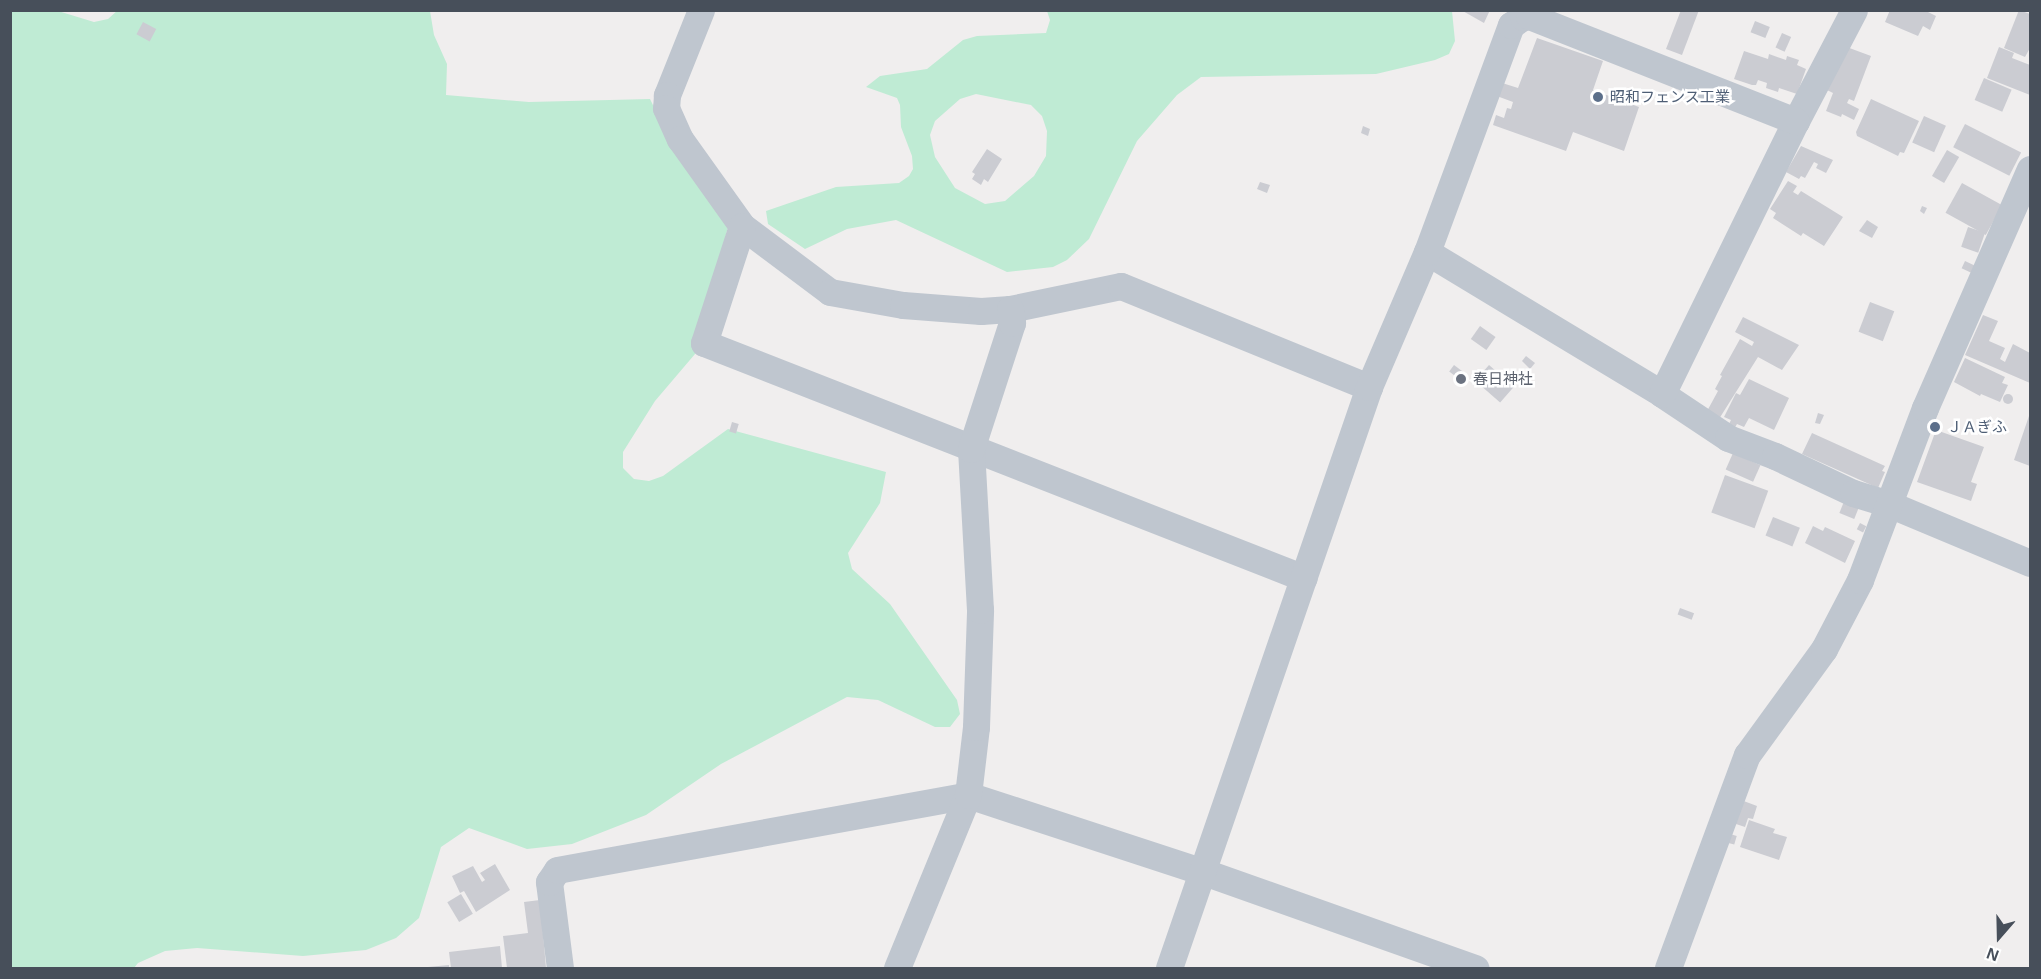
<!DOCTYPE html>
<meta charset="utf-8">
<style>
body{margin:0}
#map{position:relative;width:2041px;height:979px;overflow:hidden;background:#f0eeee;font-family:Arial,"Noto Sans JP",sans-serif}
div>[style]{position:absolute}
.green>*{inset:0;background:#bfebd4}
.building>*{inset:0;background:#cbccd2;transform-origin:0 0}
.round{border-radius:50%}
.minor>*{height:27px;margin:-13.5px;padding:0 13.5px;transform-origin:13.5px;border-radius:13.5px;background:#bfc6cf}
.dots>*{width:16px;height:16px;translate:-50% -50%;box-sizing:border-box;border:3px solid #fff;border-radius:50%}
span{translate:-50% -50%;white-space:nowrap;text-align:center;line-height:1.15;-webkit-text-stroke:5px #fff;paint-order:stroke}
.service-label{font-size:15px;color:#4e5e75}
.left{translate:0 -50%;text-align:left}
.worship-label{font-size:15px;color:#5b616d}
.frame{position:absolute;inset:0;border:12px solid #474f5a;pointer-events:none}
.north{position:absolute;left:1969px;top:907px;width:60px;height:60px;-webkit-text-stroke:4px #fff;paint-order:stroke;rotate:200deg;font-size:16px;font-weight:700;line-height:24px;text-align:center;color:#474f5a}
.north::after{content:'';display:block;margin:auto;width:21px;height:27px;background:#474f5a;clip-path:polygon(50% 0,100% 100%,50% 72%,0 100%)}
</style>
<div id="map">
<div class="green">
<i style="clip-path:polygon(118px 10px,430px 11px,434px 35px,447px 64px,446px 95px,529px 102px,650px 99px,674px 148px,728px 227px,695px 354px,655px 401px,623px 452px,623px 468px,634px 479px,649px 481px,663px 476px,728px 429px,886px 472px,880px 503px,848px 553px,852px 569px,890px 604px,957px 700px,960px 714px,950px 727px,935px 727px,878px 700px,847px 697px,721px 764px,646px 815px,572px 844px,527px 849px,469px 828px,441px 847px,419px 918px,396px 938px,366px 950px,303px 956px,197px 948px,165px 951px,138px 963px,134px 968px,11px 968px,10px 11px,58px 11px,94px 22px,108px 19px)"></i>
<i style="clip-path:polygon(evenodd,1047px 11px,1452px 11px,1455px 41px,1449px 54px,1435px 60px,1376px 74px,1201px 77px,1177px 95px,1137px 141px,1089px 239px,1067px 260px,1053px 267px,1007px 272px,896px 220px,847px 229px,805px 249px,768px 224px,766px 211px,836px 187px,899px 183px,909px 176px,913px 169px,912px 156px,901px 127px,900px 105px,897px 98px,866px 87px,880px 76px,927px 69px,963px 40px,977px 36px,1046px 33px,1050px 20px,1047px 11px,976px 94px,1031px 105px,1042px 116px,1047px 131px,1046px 156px,1034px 176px,1005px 201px,985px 204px,955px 188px,935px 157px,930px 135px,935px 121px,960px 99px,976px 94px)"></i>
</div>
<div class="building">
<i style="clip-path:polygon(1461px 10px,1490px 10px,1484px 23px)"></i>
<i style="clip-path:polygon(1681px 10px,1699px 10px,1682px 55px,1666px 49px)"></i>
<i style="clip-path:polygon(1890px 10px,1924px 10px,1936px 16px,1930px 30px,1923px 26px,1918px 36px,1885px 22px)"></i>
<i style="clip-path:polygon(2019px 10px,2030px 14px,2030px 48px,2025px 57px,2004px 48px)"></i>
<i style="left:1755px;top:21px;width:16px;height:12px;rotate:22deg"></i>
<i style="left:143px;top:22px;width:15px;height:14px;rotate:28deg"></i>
<i style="left:1782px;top:33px;width:10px;height:16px;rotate:24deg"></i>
<i style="clip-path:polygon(1537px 38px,1603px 61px,1593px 90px,1639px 107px,1624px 151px,1573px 132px,1566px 151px,1493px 125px,1496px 115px,1504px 118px,1507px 108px,1511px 109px,1513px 102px,1494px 95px,1499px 82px,1518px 88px)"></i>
<i style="clip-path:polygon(1844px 46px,1871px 56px,1854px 101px,1849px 99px,1847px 103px,1859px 109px,1854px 120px,1842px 114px,1841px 117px,1826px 111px,1833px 93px,1827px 90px)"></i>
<i style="clip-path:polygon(1999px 47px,2014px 53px,2012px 58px,2030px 65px,2030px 95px,1987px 78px)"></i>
<i style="clip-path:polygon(1744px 51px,1768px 59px,1769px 54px,1786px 60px,1787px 56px,1799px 60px,1797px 65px,1806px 69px,1797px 94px,1779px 88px,1778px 92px,1766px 88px,1767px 83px,1758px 80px,1756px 85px,1752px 85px,1734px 79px)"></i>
<i style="left:1984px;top:78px;width:30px;height:24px;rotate:23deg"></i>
<i style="clip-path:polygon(1871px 99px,1919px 121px,1904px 153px,1900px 152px,1898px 156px,1857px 136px,1856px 132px)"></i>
<i style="left:1924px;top:116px;width:24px;height:29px;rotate:24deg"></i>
<i style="left:1965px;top:124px;width:63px;height:26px;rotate:27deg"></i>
<i style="clip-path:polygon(1363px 126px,1370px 129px,1368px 136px,1361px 133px)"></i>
<i style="clip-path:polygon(1801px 146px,1833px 160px,1826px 173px,1816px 168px,1818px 164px,1814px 162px,1805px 178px,1801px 176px,1799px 179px,1786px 172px)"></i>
<i style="clip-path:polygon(987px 149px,1002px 159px,988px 182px,984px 179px,981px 185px,972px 179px,975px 174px,972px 172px)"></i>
<i style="left:1947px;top:150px;width:14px;height:30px;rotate:30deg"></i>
<i style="clip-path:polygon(1788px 181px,1797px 186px,1793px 192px,1798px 195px,1801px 191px,1843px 217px,1824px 246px,1803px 233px,1801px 236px,1773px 218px,1776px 213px,1770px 209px)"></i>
<i style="clip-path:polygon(1260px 182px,1270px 185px,1267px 193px,1257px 189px)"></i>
<i style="left:1962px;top:183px;width:46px;height:34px;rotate:29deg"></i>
<i style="clip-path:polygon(1922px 206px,1927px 208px,1924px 214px,1920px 211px)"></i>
<i style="clip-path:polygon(1867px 220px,1878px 227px,1872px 238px,1859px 231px)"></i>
<i style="left:1968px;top:227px;width:18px;height:21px;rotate:19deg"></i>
<i style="left:1965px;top:261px;width:17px;height:8px;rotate:25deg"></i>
<i style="left:1870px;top:302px;width:26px;height:32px;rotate:21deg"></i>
<i style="clip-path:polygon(1983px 315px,1998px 321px,1989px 341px,2005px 348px,2000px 359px,2005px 362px,2013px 344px,2030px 353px,2030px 383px,1965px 355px)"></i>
<i style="clip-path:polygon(1743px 317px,1799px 345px,1782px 370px,1758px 357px,1719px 419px,1706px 413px,1718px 391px,1715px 389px,1722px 376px,1720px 375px,1740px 339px,1752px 346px,1754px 342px,1735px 332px)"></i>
<i style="left:1480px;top:326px;width:19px;height:16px;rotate:35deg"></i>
<i style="clip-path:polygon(1526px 356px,1535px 363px,1530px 369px,1522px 361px)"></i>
<i style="clip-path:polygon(1965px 358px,2005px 377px,2002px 383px,2008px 385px,2000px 402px,1981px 394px,1980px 396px,1954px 382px)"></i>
<i style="left:1454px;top:365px;width:15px;height:8px;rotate:37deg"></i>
<i style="left:1489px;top:365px;width:33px;height:21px;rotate:41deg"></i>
<i style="clip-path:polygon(1749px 379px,1789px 398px,1774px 430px,1749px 418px,1744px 427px,1737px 424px,1734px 429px,1728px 426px,1731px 420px,1724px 417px,1736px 393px,1740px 395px)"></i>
<i class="round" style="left:2003px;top:394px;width:10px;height:10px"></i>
<i style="clip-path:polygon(1818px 413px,1824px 415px,1820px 424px,1815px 423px)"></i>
<i style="clip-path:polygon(2030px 413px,2030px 466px,2014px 460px)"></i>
<i style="left:732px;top:422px;width:7px;height:10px;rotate:16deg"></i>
<i style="clip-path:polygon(1936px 430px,1984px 447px,1971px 482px,1977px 484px,1971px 501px,1917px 482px)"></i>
<i style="clip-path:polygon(1812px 433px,1885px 466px,1882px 471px,1885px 472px,1878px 488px,1802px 454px)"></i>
<i style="left:1733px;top:453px;width:30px;height:18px;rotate:24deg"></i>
<i style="left:1725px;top:475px;width:46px;height:40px;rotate:20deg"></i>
<i style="left:1845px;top:499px;width:16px;height:15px;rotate:22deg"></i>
<i style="left:1773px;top:517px;width:29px;height:20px;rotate:22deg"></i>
<i style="left:1860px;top:523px;width:7px;height:7px;rotate:27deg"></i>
<i style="clip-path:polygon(1813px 526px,1823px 531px,1825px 527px,1855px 541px,1845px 563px,1805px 543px)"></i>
<i style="left:1680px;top:608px;width:15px;height:7px;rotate:20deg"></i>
<i style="clip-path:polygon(1741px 800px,1757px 806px,1753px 819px,1748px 818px,1745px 827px,1733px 823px)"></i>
<i style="clip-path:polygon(1749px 820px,1775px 829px,1773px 833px,1787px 837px,1779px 860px,1740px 847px)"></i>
<i style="left:1730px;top:834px;width:7px;height:9px;rotate:16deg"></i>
<i style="clip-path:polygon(495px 864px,510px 890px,476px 912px,464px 891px,460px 893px,452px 876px,473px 866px,482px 882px,485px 880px,480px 873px)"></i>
<i style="left:461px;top:894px;width:23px;height:16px;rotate:59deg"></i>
<i style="clip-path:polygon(540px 900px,546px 968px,507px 968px,503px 936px,528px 933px,524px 902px)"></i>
<i style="clip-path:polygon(500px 946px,502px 968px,451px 968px,449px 952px)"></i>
<i style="clip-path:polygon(449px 965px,449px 968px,428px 968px,428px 967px)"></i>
</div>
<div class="minor">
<i style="left:701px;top:10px;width:92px;rotate:111.8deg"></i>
<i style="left:667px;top:95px;width:13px;rotate:94deg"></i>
<i style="left:666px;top:108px;width:34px;rotate:66deg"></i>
<i style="left:680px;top:139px;width:107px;rotate:54.5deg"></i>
<i style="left:742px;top:226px;width:110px;rotate:36.9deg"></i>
<i style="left:830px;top:292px;width:74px;rotate:10.1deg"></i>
<i style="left:903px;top:305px;width:78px;rotate:4.4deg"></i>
<i style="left:981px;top:311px;width:29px;rotate:-4deg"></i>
<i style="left:1010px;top:309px;width:113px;rotate:-11.7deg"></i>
<i style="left:1121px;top:286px;width:268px;rotate:22.2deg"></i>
<i style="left:742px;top:226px;width:123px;rotate:108deg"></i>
<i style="left:704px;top:343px;width:644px;rotate:21.39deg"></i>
<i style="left:1427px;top:252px;width:275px;rotate:31.1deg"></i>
<i style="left:1662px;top:394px;width:79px;rotate:33.7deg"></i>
<i style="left:1728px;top:438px;width:50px;rotate:21deg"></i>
<i style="left:1775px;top:456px;width:86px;rotate:25.4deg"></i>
<i style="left:1853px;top:493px;width:38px;rotate:17deg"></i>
<i style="left:1889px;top:504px;width:153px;rotate:22.7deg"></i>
<i style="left:1662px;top:394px;width:304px;rotate:-63.9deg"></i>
<i style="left:1796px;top:121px;width:125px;rotate:-62.4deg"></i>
<i style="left:560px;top:968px;width:87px;rotate:-97.3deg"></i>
<i style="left:549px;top:882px;width:14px;rotate:-56deg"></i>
<i style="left:557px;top:870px;width:418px;rotate:-10.3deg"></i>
<i style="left:968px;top:795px;width:248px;rotate:18.1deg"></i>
<i style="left:1204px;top:872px;width:288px;rotate:19.5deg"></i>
<i style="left:897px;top:968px;width:187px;rotate:-67.7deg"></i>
<i style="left:968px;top:795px;width:68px;rotate:-83.3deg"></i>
<i style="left:976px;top:727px;width:117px;rotate:-88deg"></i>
<i style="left:980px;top:610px;width:161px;rotate:-93.2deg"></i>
<i style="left:971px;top:449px;width:133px;rotate:-72deg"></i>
<i style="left:1012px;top:323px;width:14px;rotate:-98deg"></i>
<i style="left:1169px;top:968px;width:614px;rotate:-71deg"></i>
<i style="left:1369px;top:387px;width:147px;rotate:-66.8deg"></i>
<i style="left:1427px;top:252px;width:242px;rotate:-69.7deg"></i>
<i style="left:1511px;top:25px;width:14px;rotate:-34deg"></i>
<i style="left:1523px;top:17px;width:6px;rotate:-9deg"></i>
<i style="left:1529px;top:16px;width:287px;rotate:21.5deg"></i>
<i style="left:1668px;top:968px;width:227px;rotate:-69.7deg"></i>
<i style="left:1747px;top:755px;width:131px;rotate:-54deg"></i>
<i style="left:1824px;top:649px;width:78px;rotate:-62.4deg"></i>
<i style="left:1860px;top:580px;width:184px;rotate:-69.3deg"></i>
<i style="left:1925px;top:408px;width:261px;rotate:-66.3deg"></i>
</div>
<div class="dots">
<i style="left:1598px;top:97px;background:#5c6f8a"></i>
<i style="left:1461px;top:379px;background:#6b7280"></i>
<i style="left:1935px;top:427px;background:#5c6f8a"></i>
</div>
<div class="service-label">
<span class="left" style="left:1610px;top:97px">昭和フェンス工業</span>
<span class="left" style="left:1947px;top:427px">ＪＡぎふ</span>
</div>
<div class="worship-label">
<span class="left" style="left:1473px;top:379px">春日神社</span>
</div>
<div class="frame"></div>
<div class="north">N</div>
</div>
